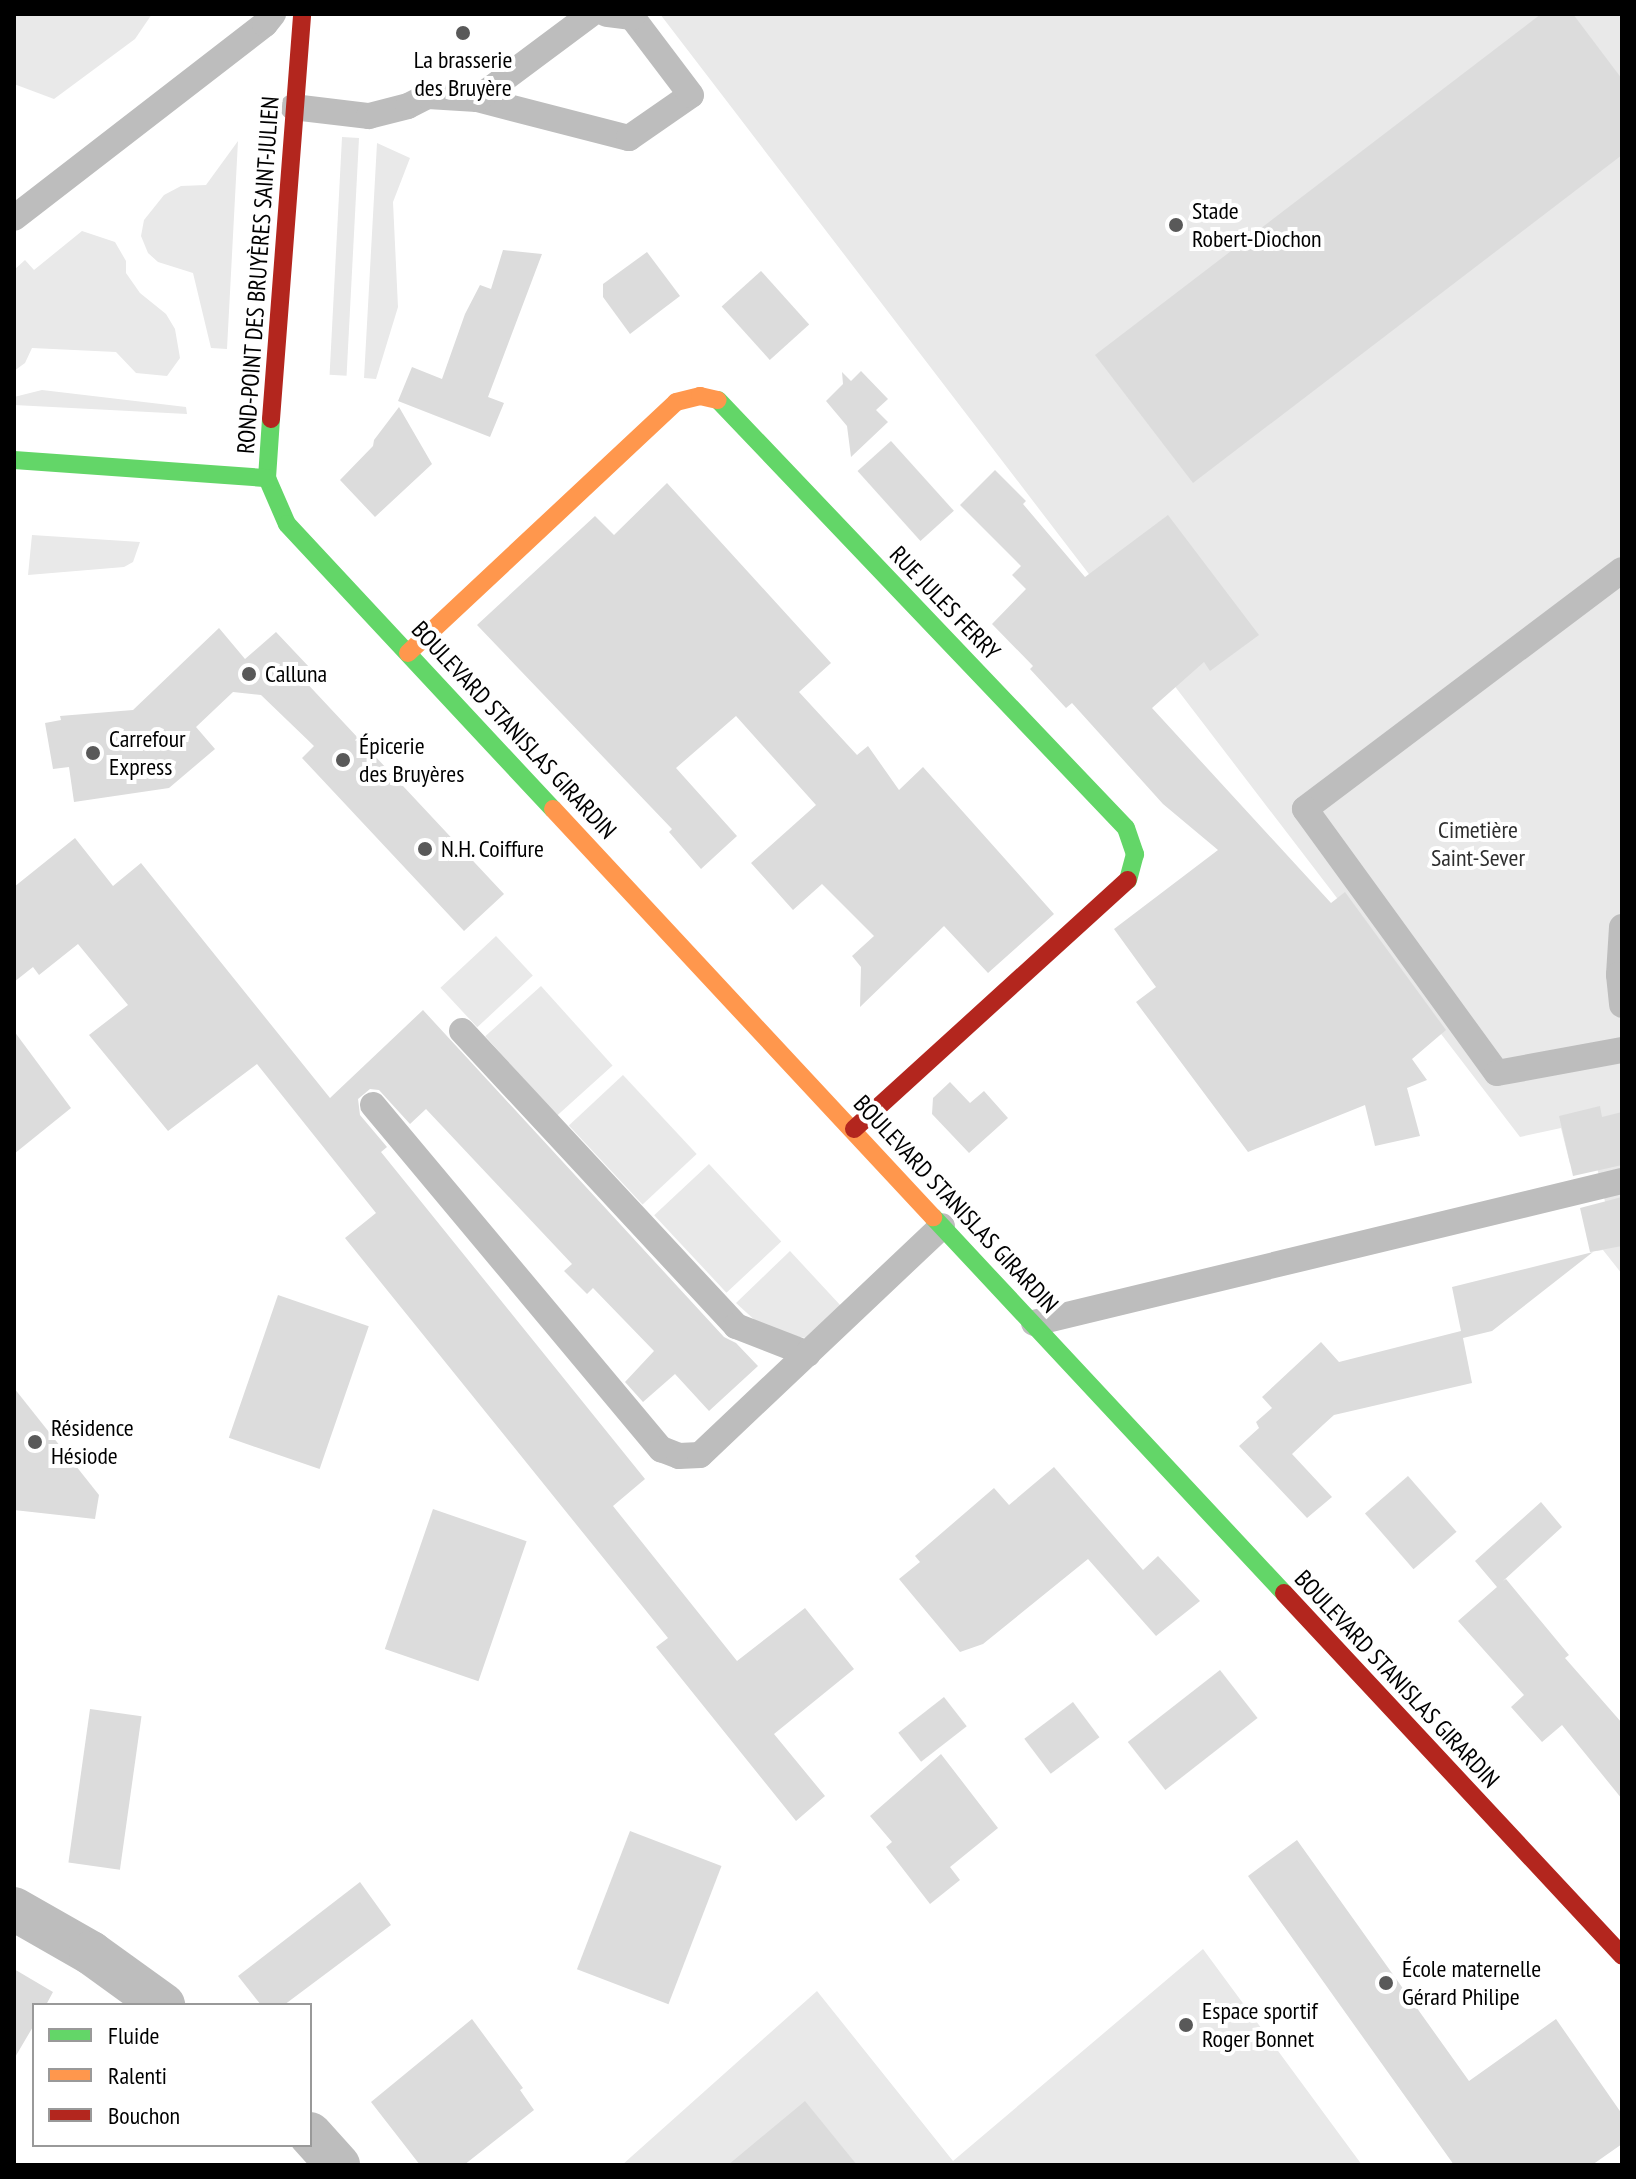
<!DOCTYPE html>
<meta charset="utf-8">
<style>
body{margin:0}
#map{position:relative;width:1636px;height:2179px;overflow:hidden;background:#fff;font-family:"PT Sans Narrow",sans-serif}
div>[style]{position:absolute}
.green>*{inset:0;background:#e9e9e9;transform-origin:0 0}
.building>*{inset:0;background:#dcdcdc;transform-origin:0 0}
.lane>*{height:26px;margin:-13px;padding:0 13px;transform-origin:13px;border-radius:13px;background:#bdbdbd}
.street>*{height:44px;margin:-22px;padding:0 22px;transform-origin:22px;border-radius:22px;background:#bdbdbd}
.fast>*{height:18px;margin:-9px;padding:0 9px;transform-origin:9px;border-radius:9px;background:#63d668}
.slow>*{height:18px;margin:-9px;padding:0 9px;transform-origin:9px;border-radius:9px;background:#ff974d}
.jam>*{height:18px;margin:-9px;padding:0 9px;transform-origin:9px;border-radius:9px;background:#b3261e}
.dots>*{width:22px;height:22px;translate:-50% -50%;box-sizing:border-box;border:4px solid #fff;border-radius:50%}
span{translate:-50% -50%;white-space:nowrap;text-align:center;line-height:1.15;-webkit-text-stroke:8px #fff;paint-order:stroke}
.poi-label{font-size:24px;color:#000}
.left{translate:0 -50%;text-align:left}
.street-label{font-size:24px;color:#000}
.park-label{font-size:24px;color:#2e2e2e}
.frame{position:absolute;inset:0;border:16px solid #000;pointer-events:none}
.legend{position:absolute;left:32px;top:2003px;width:280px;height:144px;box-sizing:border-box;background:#fff;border:2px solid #999;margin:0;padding:10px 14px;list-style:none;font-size:24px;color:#000}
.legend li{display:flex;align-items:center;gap:16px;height:40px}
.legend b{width:40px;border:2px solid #999}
</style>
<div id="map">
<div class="green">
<i style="clip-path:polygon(14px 14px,152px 14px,135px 39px,54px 99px,14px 84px)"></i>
<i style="clip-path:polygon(660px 14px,1622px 14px,1622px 1274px,1603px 1250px,1590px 1252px,1606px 1206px,1595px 1159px,1570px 1164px,1561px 1128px,1520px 1137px)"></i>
<i style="left:359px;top:138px;width:238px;height:17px;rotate:93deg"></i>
<i style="clip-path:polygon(238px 141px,227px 349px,211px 348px,193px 273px,158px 262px,148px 253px,141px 236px,144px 220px,164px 195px,181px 186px,206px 185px)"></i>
<i style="clip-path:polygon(377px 143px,410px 158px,393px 202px,398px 307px,376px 379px,364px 378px)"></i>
<i style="clip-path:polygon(82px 231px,115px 242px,126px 261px,126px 273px,140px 293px,166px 314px,175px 329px,180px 358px,167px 376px,136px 373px,116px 352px,32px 348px,25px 363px,14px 371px,14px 270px,25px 260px,34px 270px)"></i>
<i style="clip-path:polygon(42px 390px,186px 407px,187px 414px,14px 405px,14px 397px)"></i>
<i style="clip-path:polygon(32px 535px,140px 542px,133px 562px,124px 567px,28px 575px)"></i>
<i style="left:496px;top:936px;width:54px;height:76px;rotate:47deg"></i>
<i style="left:541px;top:986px;width:107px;height:75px;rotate:48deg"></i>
<i style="left:623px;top:1075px;width:108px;height:74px;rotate:47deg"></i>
<i style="left:709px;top:1164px;width:106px;height:75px;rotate:47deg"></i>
<i style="clip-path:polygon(790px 1251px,841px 1306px,806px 1338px,768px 1332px,736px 1303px)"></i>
<i style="clip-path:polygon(1203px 1949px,1362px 2165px,622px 2165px,817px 1991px,953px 2161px)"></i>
</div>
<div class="building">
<i style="clip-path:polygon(1541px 14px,1573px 14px,1622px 79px,1622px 155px,1193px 483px,1095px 355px)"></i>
<i style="clip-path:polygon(503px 250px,542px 254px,488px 397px,504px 403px,490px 437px,398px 401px,412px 367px,442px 379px,465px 314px,480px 285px,491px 289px)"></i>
<i style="clip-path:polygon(647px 252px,680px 296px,630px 334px,603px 297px,603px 284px)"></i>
<i style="left:761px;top:271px;width:72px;height:53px;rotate:48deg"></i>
<i style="clip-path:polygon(861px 371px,888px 399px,876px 410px,888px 422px,851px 457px,847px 426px,826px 401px,843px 384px,842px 372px,851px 381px)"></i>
<i style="clip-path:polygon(399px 407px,432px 464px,375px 517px,340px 480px,373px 446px,374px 440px)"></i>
<i style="left:891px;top:441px;width:94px;height:45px;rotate:48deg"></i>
<i style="clip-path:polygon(995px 470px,1026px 501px,1023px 504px,1085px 577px,1168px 515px,1259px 635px,1210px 671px,1204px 662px,1152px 708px,1331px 903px,1345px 892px,1446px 1030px,1412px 1059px,1427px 1080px,1407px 1088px,1420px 1136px,1375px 1146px,1365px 1105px,1248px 1152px,1136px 1002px,1156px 987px,1114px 929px,1218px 850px,1163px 804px,1072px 703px,1066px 708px,1030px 669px,1033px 666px,992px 624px,1026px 589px,1012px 575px,1021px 566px,960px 505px)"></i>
<i style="clip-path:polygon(667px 483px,831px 663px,799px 692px,857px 755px,868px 746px,899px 790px,923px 767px,1054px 914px,988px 973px,944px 926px,860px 1007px,861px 967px,852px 956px,874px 936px,822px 884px,793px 910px,751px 863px,816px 805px,736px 716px,676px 768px,737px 836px,701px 869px,669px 832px,672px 829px,477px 625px,595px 516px,614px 535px)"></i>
<i style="clip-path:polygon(219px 628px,245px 659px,276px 632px,310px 668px,301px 677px,504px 894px,464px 931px,302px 758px,314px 746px,261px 695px,233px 692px,196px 727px,215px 749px,169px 788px,74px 802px,69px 767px,53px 769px,45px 723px,61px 720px,60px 716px,133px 710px)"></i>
<i style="clip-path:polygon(75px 838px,113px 886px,141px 863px,330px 1098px,423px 1010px,724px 1337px,736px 1343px,758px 1366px,709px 1411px,675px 1374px,643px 1402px,625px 1382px,654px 1351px,593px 1288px,587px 1294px,564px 1271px,572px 1264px,426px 1109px,410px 1124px,379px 1090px,370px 1089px,358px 1099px,360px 1115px,387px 1147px,381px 1152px,645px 1479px,613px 1506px,737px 1661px,805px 1608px,854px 1669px,774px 1734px,825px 1796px,796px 1821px,656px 1647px,668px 1638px,345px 1238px,376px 1213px,257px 1064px,168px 1131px,89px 1035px,128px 1005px,78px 944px,39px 975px,33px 967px,14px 982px,14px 887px)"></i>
<i style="clip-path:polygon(14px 1031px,71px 1108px,14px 1154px)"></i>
<i style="clip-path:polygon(950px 1082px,970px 1103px,984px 1091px,1008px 1118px,969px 1153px,932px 1114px,933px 1098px)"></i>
<i style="clip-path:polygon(1600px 1106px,1602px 1117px,1622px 1112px,1622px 1165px,1573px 1176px,1559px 1116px)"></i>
<i style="clip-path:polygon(1622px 1197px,1622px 1246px,1590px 1252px,1580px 1208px)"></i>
<i style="clip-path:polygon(1593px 1252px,1492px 1331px,1463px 1338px,1472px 1383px,1334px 1415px,1324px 1424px,1292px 1454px,1332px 1497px,1307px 1518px,1239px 1446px,1259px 1428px,1256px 1422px,1272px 1408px,1262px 1397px,1321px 1342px,1339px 1362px,1461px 1331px,1452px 1287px)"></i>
<i style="left:278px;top:1295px;width:96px;height:151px;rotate:19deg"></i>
<i style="clip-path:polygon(14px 1388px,99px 1495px,95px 1519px,14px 1510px)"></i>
<i style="clip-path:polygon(1054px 1467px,1143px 1570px,1158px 1556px,1200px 1601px,1156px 1636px,1088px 1559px,983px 1644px,960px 1652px,899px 1579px,920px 1562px,915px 1556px,994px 1488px,1009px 1505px)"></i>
<i style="left:1408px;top:1476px;width:74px;height:57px;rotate:49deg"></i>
<i style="clip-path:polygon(1541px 1502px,1562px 1527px,1503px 1581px,1506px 1579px,1569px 1655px,1565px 1658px,1622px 1723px,1622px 1799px,1562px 1725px,1542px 1742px,1511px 1707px,1524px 1695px,1458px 1621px,1497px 1587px,1475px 1561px)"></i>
<i style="left:433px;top:1509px;width:99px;height:148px;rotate:19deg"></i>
<i style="left:1220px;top:1670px;width:61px;height:117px;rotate:52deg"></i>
<i style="left:944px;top:1697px;width:37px;height:58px;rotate:52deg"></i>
<i style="left:1073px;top:1702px;width:44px;height:61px;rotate:53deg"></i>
<i style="left:90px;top:1709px;width:52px;height:155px;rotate:8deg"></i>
<i style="clip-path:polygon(941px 1754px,998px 1828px,950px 1867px,960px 1880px,930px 1904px,886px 1847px,892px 1842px,870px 1816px)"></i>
<i style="left:630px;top:1831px;width:98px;height:148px;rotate:21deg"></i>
<i style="clip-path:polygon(1297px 1840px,1469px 2081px,1556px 2019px,1622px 2114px,1622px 2144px,1592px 2165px,1454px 2165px,1248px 1876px)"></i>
<i style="clip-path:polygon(360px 1882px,391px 1925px,284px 2005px,261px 2005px,238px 1976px)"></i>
<i style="clip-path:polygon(14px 1969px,53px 1992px,46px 2005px,34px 2005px,34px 2025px,14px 2059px)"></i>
<i style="clip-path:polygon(472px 2019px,523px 2088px,520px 2090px,534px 2110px,464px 2165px,420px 2165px,371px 2102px)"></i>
<i style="clip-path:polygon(805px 2101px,857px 2165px,728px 2165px)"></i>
</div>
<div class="lane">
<i style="left:477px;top:99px;width:157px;rotate:14.4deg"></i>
<i style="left:629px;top:138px;width:75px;rotate:-34.7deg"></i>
<i style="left:691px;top:95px;width:98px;rotate:-127.1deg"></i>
<i style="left:632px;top:17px;width:26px;rotate:-173deg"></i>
<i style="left:293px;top:107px;width:77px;rotate:6.8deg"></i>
<i style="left:369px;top:116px;width:40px;rotate:-14.4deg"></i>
<i style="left:408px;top:106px;width:22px;rotate:-27deg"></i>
<i style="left:428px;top:96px;width:49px;rotate:3.5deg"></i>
<i style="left:477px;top:99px;width:142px;rotate:-36.7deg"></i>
<i style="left:14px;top:218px;width:317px;rotate:-37.7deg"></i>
<i style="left:265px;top:24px;width:13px;rotate:-51deg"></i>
<i style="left:1622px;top:570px;width:397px;rotate:143deg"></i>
<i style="left:1305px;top:809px;width:326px;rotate:54deg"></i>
<i style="left:1497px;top:1073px;width:127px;rotate:-10.4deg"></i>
<i style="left:1622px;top:927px;width:48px;rotate:93.6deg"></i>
<i style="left:1619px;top:975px;width:30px;rotate:84deg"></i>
<i style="left:462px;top:1031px;width:403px;rotate:47.1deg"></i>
<i style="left:736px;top:1326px;width:77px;rotate:21.3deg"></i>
<i style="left:373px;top:1105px;width:449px;rotate:50.1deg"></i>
<i style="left:661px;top:1449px;width:19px;rotate:21deg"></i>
<i style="left:679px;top:1456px;width:21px;rotate:-3deg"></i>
<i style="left:700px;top:1455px;width:333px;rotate:-43.4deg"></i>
<i style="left:1034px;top:1323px;width:605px;rotate:-13.58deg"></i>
</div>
<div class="street">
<i style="left:14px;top:1909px;width:89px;rotate:29.7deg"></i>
<i style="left:91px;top:1953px;width:89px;rotate:35.8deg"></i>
<i style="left:310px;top:2134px;width:42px;rotate:47.9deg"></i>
</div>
<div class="fast">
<i style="left:718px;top:400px;width:591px;rotate:46.37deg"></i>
<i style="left:1126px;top:828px;width:28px;rotate:71deg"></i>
<i style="left:1135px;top:854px;width:27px;rotate:105deg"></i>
<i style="left:271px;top:419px;width:59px;rotate:93.9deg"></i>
<i style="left:267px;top:478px;width:50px;rotate:66.5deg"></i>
<i style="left:287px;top:524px;width:390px;rotate:47deg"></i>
<i style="left:14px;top:460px;width:254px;rotate:4.1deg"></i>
<i style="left:933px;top:1217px;width:514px;rotate:46.97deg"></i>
</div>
<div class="slow">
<i style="left:408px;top:653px;width:367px;rotate:-43.1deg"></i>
<i style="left:676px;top:402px;width:25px;rotate:-14deg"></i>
<i style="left:700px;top:396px;width:18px;rotate:13deg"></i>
<i style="left:553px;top:809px;width:558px;rotate:47.04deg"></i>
</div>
<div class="jam">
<i style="left:271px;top:419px;width:406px;rotate:-85.6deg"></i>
<i style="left:854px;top:1129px;width:370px;rotate:-42.3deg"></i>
<i style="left:1284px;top:1593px;width:496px;rotate:47deg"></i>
</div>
<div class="dots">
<i style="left:463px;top:33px;background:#595959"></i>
<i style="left:1176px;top:225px;background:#595959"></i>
<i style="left:249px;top:674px;background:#595959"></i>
<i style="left:93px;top:753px;background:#595959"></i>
<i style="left:343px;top:760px;background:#595959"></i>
<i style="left:425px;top:849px;background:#595959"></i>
<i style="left:35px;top:1442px;background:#595959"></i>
<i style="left:1386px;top:1983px;background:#595959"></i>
<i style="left:1186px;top:2025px;background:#595959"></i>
</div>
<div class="poi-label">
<span style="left:463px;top:74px">La brasserie<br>des Bruyère</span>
<span class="left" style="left:1192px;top:225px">Stade<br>Robert-Diochon</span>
<span class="left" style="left:265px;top:674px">Calluna</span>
<span class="left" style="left:109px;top:753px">Carrefour<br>Express</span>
<span class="left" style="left:359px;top:760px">Épicerie<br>des Bruyères</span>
<span class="left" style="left:441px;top:849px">N.H. Coiffure</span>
<span class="left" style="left:51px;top:1442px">Résidence<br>Hésiode</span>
<span class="left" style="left:1402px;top:1983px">École maternelle<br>Gérard Philipe</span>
<span class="left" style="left:1202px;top:2025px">Espace sportif<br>Roger Bonnet</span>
</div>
<div class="street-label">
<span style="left:258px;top:275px;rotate:-86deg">ROND-POINT DES BRUYÈRES SAINT-JULIEN</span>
<span style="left:945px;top:603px;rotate:46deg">RUE JULES FERRY</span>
<span style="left:514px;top:730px;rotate:47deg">BOULEVARD STANISLAS GIRARDIN</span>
<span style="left:956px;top:1204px;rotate:47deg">BOULEVARD STANISLAS GIRARDIN</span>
<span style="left:1397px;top:1679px;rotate:47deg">BOULEVARD STANISLAS GIRARDIN</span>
</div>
<div class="park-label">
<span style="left:1478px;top:844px">Cimetière<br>Saint-Sever</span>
</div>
<div class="frame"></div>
<ul class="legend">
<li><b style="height:10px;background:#63d668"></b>Fluide</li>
<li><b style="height:10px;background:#ff974d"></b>Ralenti</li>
<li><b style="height:10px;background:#b3261e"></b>Bouchon</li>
</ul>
</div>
